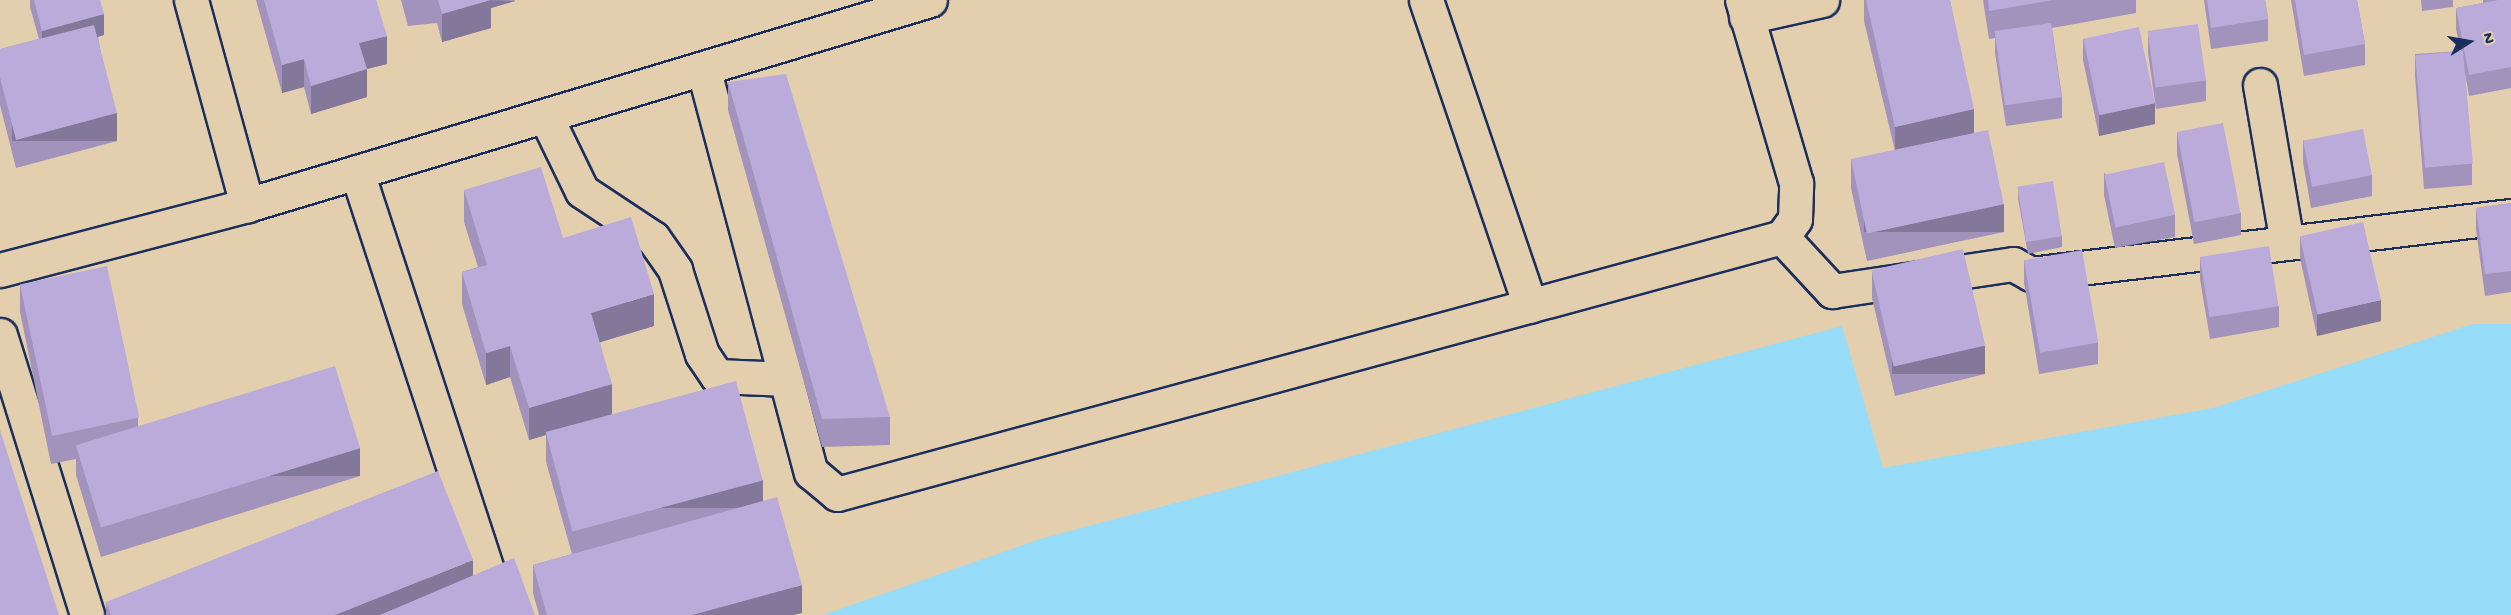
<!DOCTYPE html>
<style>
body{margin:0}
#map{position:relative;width:2511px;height:615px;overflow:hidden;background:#e3cfad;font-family:"Gochi Hand",sans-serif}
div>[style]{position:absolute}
.water>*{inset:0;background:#97dcf9}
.roads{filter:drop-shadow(2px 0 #1b2f5e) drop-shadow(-2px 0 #1b2f5e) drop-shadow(0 2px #1b2f5e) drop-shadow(0 -2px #1b2f5e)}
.minor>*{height:33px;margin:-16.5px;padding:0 16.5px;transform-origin:16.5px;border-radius:16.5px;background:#e3cfad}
.wall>*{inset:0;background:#a193bc}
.shaded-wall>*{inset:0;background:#837899;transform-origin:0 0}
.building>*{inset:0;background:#bbabdb;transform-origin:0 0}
span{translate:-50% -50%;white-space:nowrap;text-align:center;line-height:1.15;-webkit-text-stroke:5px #e3cfad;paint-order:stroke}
.north{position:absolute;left:2439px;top:12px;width:60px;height:60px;-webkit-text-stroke:4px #e3cfad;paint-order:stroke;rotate:79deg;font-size:16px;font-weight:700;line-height:24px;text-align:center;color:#1b2f5e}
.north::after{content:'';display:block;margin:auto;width:21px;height:27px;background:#1b2f5e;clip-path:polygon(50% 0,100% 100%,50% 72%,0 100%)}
</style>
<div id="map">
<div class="water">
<i style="clip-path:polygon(2473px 324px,2511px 324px,2511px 615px,823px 615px,1040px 539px,1842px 326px,1883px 468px,2213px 408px)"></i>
</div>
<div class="roads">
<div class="minor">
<i style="left:191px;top:0;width:213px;rotate:74.7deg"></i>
<i style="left:1426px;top:0;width:323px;rotate:71.2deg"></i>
<i style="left:1746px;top:17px;width:78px;rotate:-12.6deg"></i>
<i style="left:704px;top:71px;width:415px;rotate:75.1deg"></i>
<i style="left:811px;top:472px;width:34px;rotate:40deg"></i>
<i style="left:837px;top:494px;width:979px;rotate:-15.21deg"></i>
<i style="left:1782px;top:237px;width:22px;rotate:-54deg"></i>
<i style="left:1795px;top:219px;width:36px;rotate:-88deg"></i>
<i style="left:1796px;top:183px;width:191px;rotate:-106.4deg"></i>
<i style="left:2260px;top:85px;width:160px;rotate:80.3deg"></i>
<i style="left:546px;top:117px;width:82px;rotate:64.1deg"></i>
<i style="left:582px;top:191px;width:85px;rotate:33.5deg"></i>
<i style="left:653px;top:238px;width:39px;rotate:55deg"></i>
<i style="left:675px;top:270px;width:88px;rotate:72.2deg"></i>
<i style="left:702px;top:354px;width:27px;rotate:56deg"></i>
<i style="left:717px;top:376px;width:70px;rotate:2.5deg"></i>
<i style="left:357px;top:172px;width:435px;rotate:71.9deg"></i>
<i style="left:1782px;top:237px;width:74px;rotate:47.2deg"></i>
<i style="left:1832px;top:291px;width:183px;rotate:-8.5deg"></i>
<i style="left:2013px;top:264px;width:21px;rotate:29deg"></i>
<i style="left:2031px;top:274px;width:483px;rotate:-6.9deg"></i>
<i style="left:0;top:270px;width:255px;rotate:-14.7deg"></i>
<i style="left:247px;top:205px;width:713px;rotate:-16.71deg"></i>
<i style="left:0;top:335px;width:293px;rotate:72.7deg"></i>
</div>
</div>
<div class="wall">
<i style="clip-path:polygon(30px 0,100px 0,104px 35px,98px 37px,117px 141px,16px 168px,0 105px,0 49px,39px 39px,30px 7px)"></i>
<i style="clip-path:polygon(256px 0,376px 0,387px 64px,367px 69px,367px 97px,311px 114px,304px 87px,282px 93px)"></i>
<i style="clip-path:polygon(401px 0,515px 0,515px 1px,491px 8px,491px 28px,442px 42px,437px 23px,408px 26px)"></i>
<i style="clip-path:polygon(1864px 0,1950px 0,1974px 133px,2004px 232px,1867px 261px,1851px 188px,1851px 160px,1895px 151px,1864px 21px)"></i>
<i style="clip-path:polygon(1983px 0,2136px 0,2136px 13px,2052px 28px,2062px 97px,2062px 118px,2006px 126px,1995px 53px,1995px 38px,1989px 39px)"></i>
<i style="clip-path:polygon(2204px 0,2265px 0,2268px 19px,2268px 41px,2211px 49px)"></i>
<i style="clip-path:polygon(2291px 0,2357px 0,2365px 44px,2365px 65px,2304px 76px)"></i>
<i style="clip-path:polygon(2421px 0,2453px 0,2453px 7px,2422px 11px)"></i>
<i style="clip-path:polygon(2483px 0,2511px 0,2511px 88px,2469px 96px,2465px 73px,2472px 164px,2472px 185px,2424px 189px,2415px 76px,2415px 54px,2461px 51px,2456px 29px,2456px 8px,2483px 3px)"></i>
<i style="clip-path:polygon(2148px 32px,2206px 80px,2206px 101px,2156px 109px,2148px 53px)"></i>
<i style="clip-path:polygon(2083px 39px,2155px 124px,2099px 136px,2083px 60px)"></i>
<i style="clip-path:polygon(728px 82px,890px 417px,890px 445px,822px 447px,728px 110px)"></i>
<i style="clip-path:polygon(2177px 132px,2241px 213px,2241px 235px,2194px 244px,2177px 154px)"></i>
<i style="clip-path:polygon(2303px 140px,2372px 175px,2372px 196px,2311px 208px,2303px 162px)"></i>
<i style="clip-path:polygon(2104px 173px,2175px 215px,2175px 237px,2115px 248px,2104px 195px)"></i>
<i style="clip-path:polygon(2018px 187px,2062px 236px,2062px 247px,2028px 254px,2018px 199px)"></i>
<i style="clip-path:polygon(464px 190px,563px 238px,654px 326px,600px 342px,612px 416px,763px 501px,802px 613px,793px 615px,539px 615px,533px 593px,533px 565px,572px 554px,546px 462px,546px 435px,529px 440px,510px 377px,486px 385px,462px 304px,462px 272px,478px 267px,464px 222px)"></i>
<i style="clip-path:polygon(2511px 203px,2511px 292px,2485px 296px,2476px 229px,2476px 208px)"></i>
<i style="clip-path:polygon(2300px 236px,2381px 321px,2317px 336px,2300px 258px)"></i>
<i style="clip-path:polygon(2200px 258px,2279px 306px,2279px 327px,2210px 339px,2200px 279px)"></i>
<i style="clip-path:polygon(2024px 260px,2098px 343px,2098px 364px,2039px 374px,2024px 282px)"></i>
<i style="clip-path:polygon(1872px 271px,1985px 374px,1895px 396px,1872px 298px)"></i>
<i style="clip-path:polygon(20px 284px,138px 418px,138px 427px,360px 476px,101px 557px,76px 475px,76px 459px,51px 464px,20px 312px)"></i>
<i style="clip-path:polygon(473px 575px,535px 615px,106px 615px,106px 602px)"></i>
</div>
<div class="shaded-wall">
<i style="clip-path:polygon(486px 0,515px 1px,491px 8px,491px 28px,442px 42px,442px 14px)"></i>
<i style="clip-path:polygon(104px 14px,104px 35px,42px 52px,42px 31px)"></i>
<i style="clip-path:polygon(387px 36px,387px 64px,359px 71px,359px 43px)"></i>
<i style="clip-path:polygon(304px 59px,304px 87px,282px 93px,282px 65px)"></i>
<i style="clip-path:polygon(367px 69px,367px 97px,311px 114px,311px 86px)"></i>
<i style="clip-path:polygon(2155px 103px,2155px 124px,2099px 136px,2099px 114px)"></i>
<i style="clip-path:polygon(1974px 109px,1974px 137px,1895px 155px,1895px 127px)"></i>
<i style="left:117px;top:113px;width:28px;height:105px;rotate:90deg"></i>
<i style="left:2004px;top:204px;width:28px;height:140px;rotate:90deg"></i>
<i style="clip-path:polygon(654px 294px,654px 326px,591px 345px,591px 313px)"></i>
<i style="clip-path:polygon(2381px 300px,2381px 321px,2317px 336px,2317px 314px)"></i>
<i style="clip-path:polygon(510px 346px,510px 377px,486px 385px,486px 353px)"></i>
<i style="left:1985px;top:346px;width:28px;height:93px;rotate:90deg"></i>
<i style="clip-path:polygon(612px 384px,612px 416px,529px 440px,529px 408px)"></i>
<i style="left:360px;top:448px;width:28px;height:271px;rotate:90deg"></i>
<i style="left:763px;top:480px;width:28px;height:196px;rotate:90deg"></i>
<i style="clip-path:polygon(473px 560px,473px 592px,416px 615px,335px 615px)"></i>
<i style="clip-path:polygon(802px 585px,802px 613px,793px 615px,692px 615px)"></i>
</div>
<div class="building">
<i style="clip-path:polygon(34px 0,100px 0,104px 14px,42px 31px)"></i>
<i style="clip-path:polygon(264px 0,376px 0,387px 36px,359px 43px,367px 69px,311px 86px,304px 59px,282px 65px)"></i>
<i style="clip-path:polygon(438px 0,491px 0,442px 14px)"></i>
<i style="clip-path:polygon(1866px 0,1950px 0,1974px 109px,1895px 127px)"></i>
<i style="clip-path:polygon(1988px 0,2053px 0,1989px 11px)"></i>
<i style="clip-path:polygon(2207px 0,2265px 0,2268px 19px,2211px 28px)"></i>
<i style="clip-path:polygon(2295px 0,2357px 0,2365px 44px,2304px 55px)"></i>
<i style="clip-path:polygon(2498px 0,2511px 0,2511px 67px,2469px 75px,2456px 8px)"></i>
<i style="left:2051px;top:23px;width:75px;height:57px;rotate:82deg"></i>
<i style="left:2198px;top:24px;width:57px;height:51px;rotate:82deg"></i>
<i style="clip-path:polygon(94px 25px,117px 113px,16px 140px,0 77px,0 49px)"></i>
<i style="left:2139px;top:27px;width:78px;height:57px;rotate:78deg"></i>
<i style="left:2463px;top:51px;width:113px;height:48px;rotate:85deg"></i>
<i style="clip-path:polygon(786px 74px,890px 417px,822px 419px,728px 82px)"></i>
<i style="left:2223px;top:123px;width:92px;height:47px;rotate:79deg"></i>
<i style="left:2363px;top:129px;width:47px;height:61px;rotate:79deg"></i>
<i style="left:1988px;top:130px;width:76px;height:140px;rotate:78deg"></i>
<i style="left:2164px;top:162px;width:54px;height:61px;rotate:78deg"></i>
<i style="clip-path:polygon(541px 167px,563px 238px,631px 217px,654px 294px,591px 313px,612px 384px,529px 408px,510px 346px,486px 353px,462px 272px,487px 265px,464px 190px)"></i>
<i style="left:2053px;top:181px;width:56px;height:36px;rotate:81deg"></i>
<i style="clip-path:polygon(2511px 203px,2511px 271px,2485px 274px,2476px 208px)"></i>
<i style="left:2363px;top:222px;width:80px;height:65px;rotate:77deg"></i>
<i style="left:2269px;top:246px;width:61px;height:70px;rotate:81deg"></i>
<i style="left:1963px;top:249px;width:99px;height:94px;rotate:77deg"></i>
<i style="left:2082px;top:250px;width:94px;height:59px;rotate:80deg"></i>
<i style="left:107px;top:266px;width:155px;height:89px;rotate:78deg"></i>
<i style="left:335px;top:366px;width:86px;height:271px;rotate:73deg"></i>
<i style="left:736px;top:381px;width:103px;height:197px;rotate:75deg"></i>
<i style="clip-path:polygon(0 430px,59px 615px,0 615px)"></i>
<i style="clip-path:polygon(438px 471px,473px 560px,335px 615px,111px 615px,106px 602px)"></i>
<i style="clip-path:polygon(777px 497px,802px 585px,692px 615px,547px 615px,533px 565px)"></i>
<i style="clip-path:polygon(514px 558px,535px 615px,380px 615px)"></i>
</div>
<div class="north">N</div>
</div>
